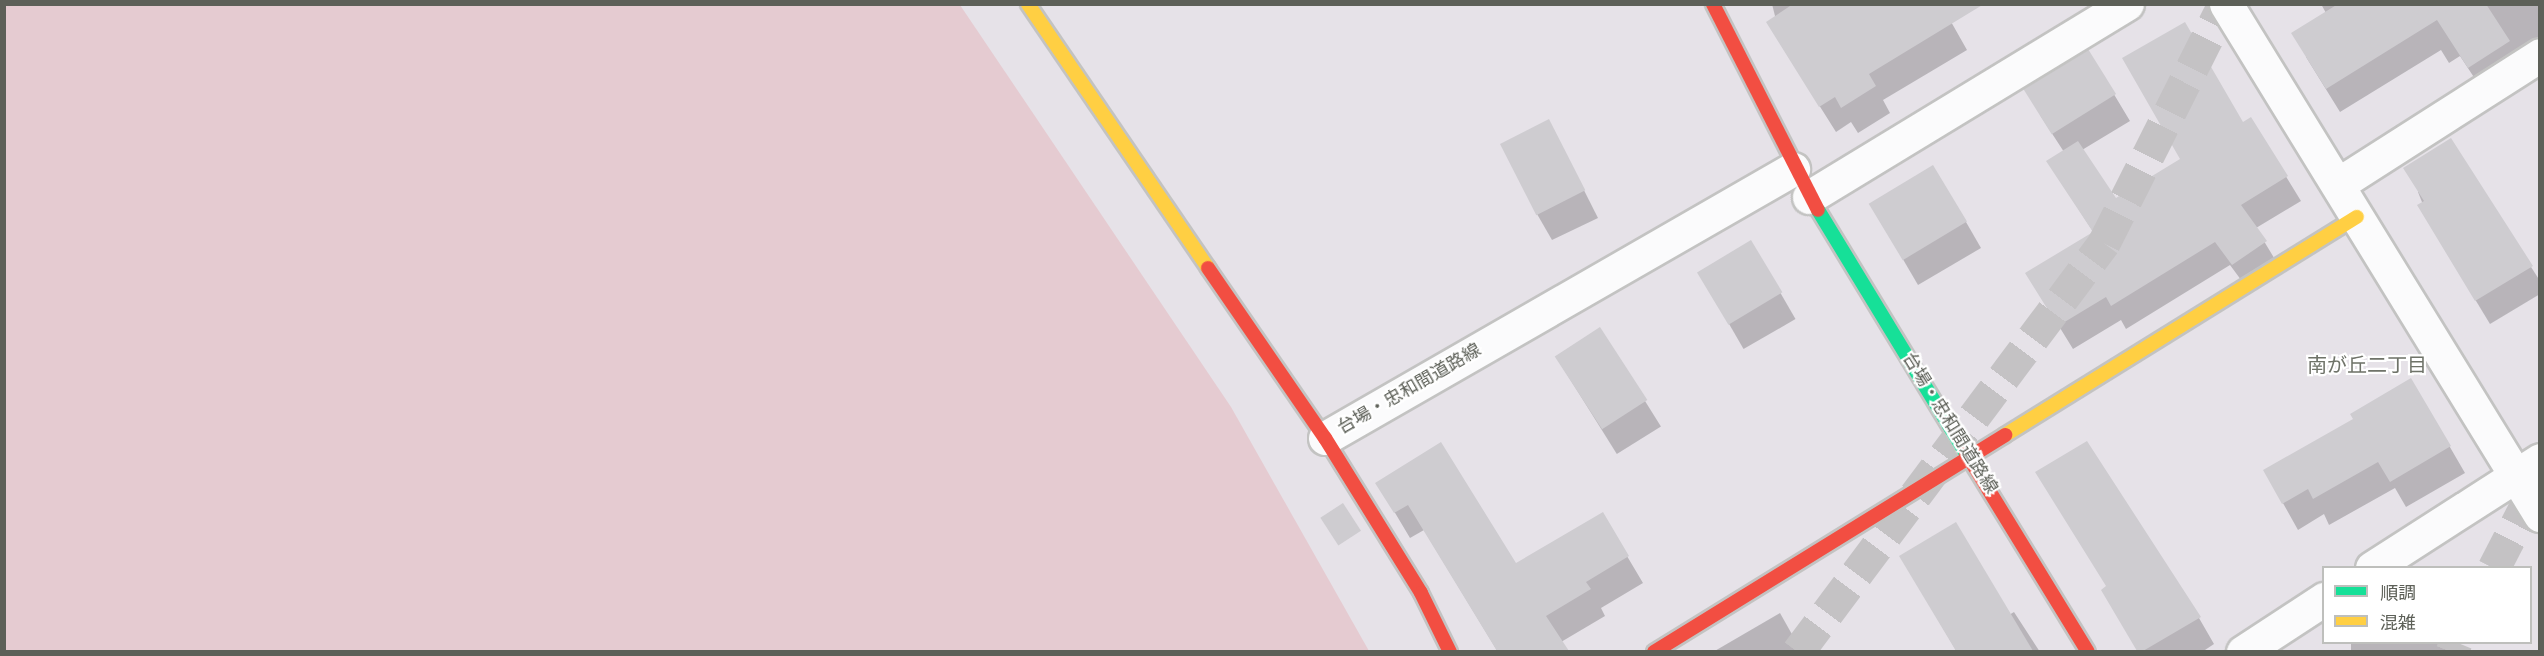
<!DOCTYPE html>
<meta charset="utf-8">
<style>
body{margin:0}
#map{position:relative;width:2544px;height:656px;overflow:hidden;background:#e6e2e8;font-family:"IBM Plex Sans","Noto Sans JP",sans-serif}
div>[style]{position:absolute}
.green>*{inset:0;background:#e5cbd1}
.shadow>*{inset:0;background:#0003;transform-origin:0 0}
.building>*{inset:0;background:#ceccd0;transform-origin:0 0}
.highway-tunnel>*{height:33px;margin-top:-16.5px;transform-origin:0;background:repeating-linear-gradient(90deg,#c4c2c4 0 33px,transparent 0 49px)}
.roads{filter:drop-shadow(2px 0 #c3c3c2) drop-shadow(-2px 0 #c3c3c2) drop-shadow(0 2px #c3c3c2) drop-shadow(0 -2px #c3c3c2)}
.street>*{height:33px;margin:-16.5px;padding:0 16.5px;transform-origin:16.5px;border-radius:16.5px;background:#fbfbfc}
.fast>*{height:14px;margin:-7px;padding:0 7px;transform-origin:7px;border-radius:7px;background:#16e098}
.slow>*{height:14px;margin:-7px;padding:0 7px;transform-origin:7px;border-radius:7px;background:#ffcf43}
.jam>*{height:14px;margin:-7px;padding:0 7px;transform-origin:7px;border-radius:7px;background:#f24e42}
span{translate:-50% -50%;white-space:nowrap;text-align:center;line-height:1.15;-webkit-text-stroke:4.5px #fff;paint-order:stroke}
.street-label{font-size:18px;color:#5d6058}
.neighbourhood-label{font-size:20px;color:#6f7369}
.frame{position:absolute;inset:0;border:6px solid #5d6058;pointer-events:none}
.legend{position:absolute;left:2322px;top:566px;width:210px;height:78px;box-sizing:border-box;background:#fff;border:2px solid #bebfbc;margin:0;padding:8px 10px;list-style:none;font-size:18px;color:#5d6058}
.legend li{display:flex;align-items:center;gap:12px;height:30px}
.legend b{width:30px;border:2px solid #bebfbc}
</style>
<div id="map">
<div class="green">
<i style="clip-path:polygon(4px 5px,960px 5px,1231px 407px,1369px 651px,5px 651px)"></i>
</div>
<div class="shadow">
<i style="clip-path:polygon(1772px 4px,1941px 4px,1967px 50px,1883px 100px,1890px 113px,1858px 133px,1851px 122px,1836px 132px,1783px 48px)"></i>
<i style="clip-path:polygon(2321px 4px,2540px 4px,2540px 36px,2514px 52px,2522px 66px,2483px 91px,2460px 56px,2449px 63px,2441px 50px,2340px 112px,2306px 57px,2326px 13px)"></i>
<i style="clip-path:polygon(2088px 51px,2130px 121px,2082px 150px,2116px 200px,2251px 119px,2301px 201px,2256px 228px,2279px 266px,2247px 288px,2230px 265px,2126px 329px,2121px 320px,2073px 349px,2041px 297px,2094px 233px,2048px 162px,2064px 152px,2040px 115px)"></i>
<i style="clip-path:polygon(1549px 121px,1598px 218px,1552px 240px,1537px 214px)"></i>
<i style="clip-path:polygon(2450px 140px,2540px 281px,2540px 294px,2490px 324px,2433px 230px,2418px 192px)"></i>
<i style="clip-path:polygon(1870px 203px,1966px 222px,1981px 248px,1918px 285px)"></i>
<i style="left:1751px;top:242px;width:89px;height:60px;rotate:60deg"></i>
<i style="left:1600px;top:329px;width:115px;height:52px;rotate:58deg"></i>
<i style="clip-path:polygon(2411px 380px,2465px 473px,2406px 507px,2395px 488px,2329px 525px,2324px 514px,2298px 530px,2265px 471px,2355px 420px)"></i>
<i style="clip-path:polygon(2087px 443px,2199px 618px,2214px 644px,2202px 652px,2139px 652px,2103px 590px,2108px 587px)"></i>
<i style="clip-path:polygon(1441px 444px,1516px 565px,1602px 514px,1643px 583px,1601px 608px,1605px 616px,1561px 642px,1567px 652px,1498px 652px,1424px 530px,1410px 538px,1382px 491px)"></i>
<i style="clip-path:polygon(1916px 582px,2009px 615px,2014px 612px,2040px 652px,1957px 652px)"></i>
<i style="clip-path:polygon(1780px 613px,1802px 652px,1713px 652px)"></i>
<i style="left:2351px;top:642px;width:103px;height:12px"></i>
</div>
<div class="building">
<i style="clip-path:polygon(1793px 4px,1984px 4px,1869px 74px,1876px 86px,1841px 108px,1835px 97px,1819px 107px,1766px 22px)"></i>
<i style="clip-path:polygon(2338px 4px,2486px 4px,2510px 41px,2468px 68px,2437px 20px,2326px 89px,2291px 33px)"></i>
<i style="clip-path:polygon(2185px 22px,2243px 122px,2251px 117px,2288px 176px,2241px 205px,2267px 241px,2232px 265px,2215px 242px,2111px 306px,2106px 297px,2058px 326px,2025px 273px,2093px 232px,2046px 161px,2078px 141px,2116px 198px,2180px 159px,2122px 58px)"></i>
<i style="left:2088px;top:49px;width:53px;height:76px;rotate:58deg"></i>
<i style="left:1549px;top:119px;width:80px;height:55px;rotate:63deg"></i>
<i style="clip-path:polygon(2451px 138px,2533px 266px,2475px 301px,2417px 205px,2424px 201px,2403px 168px)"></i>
<i style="left:1933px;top:165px;width:66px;height:75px;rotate:59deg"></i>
<i style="left:1751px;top:240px;width:61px;height:63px;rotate:59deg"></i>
<i style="left:1600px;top:327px;width:87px;height:54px;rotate:57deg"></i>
<i style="clip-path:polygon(2411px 378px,2451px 446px,2390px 482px,2378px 462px,2313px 499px,2308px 489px,2282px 504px,2263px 470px,2353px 419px,2350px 414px)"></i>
<i style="clip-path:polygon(2087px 441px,2201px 617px,2143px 651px,2137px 651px,2101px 590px,2106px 586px,2035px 472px)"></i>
<i style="clip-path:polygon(1441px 442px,1516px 563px,1603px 512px,1629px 556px,1586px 582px,1591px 589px,1546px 616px,1569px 651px,1497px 651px,1408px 505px,1394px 513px,1375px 483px)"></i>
<i style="left:1343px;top:503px;width:33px;height:27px;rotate:57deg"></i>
<i style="clip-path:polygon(1956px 522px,2033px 651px,1956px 651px,1899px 556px)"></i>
</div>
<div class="highway-tunnel">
<i style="left:2494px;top:568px;width:100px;rotate:-62.7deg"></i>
<i style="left:1798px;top:652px;width:511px;rotate:-53.2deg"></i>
<i style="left:2104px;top:243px;width:267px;rotate:-63.3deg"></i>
<i style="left:2452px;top:652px;width:11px;rotate:-68deg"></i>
</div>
<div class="roads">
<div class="street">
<i style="left:2226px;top:4px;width:600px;rotate:58.43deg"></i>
<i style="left:2340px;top:183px;width:237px;rotate:-32.6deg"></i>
<i style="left:1809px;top:197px;width:372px;rotate:-31.3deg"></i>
<i style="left:1325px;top:438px;width:540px;rotate:-29.89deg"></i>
<i style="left:2372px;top:568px;width:200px;rotate:-32.7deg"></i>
<i style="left:2243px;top:652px;width:97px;rotate:-33.2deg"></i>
</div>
<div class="fast">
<i style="left:1818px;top:210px;width:285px;rotate:58.7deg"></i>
</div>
<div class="slow">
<i style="left:1028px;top:4px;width:320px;rotate:55.7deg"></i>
<i style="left:2005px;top:435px;width:414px;rotate:-31.8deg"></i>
</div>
<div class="jam">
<i style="left:1713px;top:4px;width:231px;rotate:63deg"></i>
<i style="left:1208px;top:268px;width:206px;rotate:55.5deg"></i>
<i style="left:1325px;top:438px;width:182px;rotate:58.2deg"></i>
<i style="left:1421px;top:593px;width:66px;rotate:63.8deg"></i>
<i style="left:1966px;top:453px;width:233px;rotate:58.5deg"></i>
<i style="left:1654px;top:652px;width:413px;rotate:-31.7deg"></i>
</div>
</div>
<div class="street-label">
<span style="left:1409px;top:389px;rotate:-30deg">台場・忠和間道路線</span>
<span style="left:1950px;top:423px;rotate:58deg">台場・忠和間道路線</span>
</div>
<div class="neighbourhood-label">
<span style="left:2367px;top:364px">南が丘二丁目</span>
</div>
<div class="frame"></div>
<ul class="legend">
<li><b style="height:8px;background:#16e098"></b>順調</li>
<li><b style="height:8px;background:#ffcf43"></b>混雑</li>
</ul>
</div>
